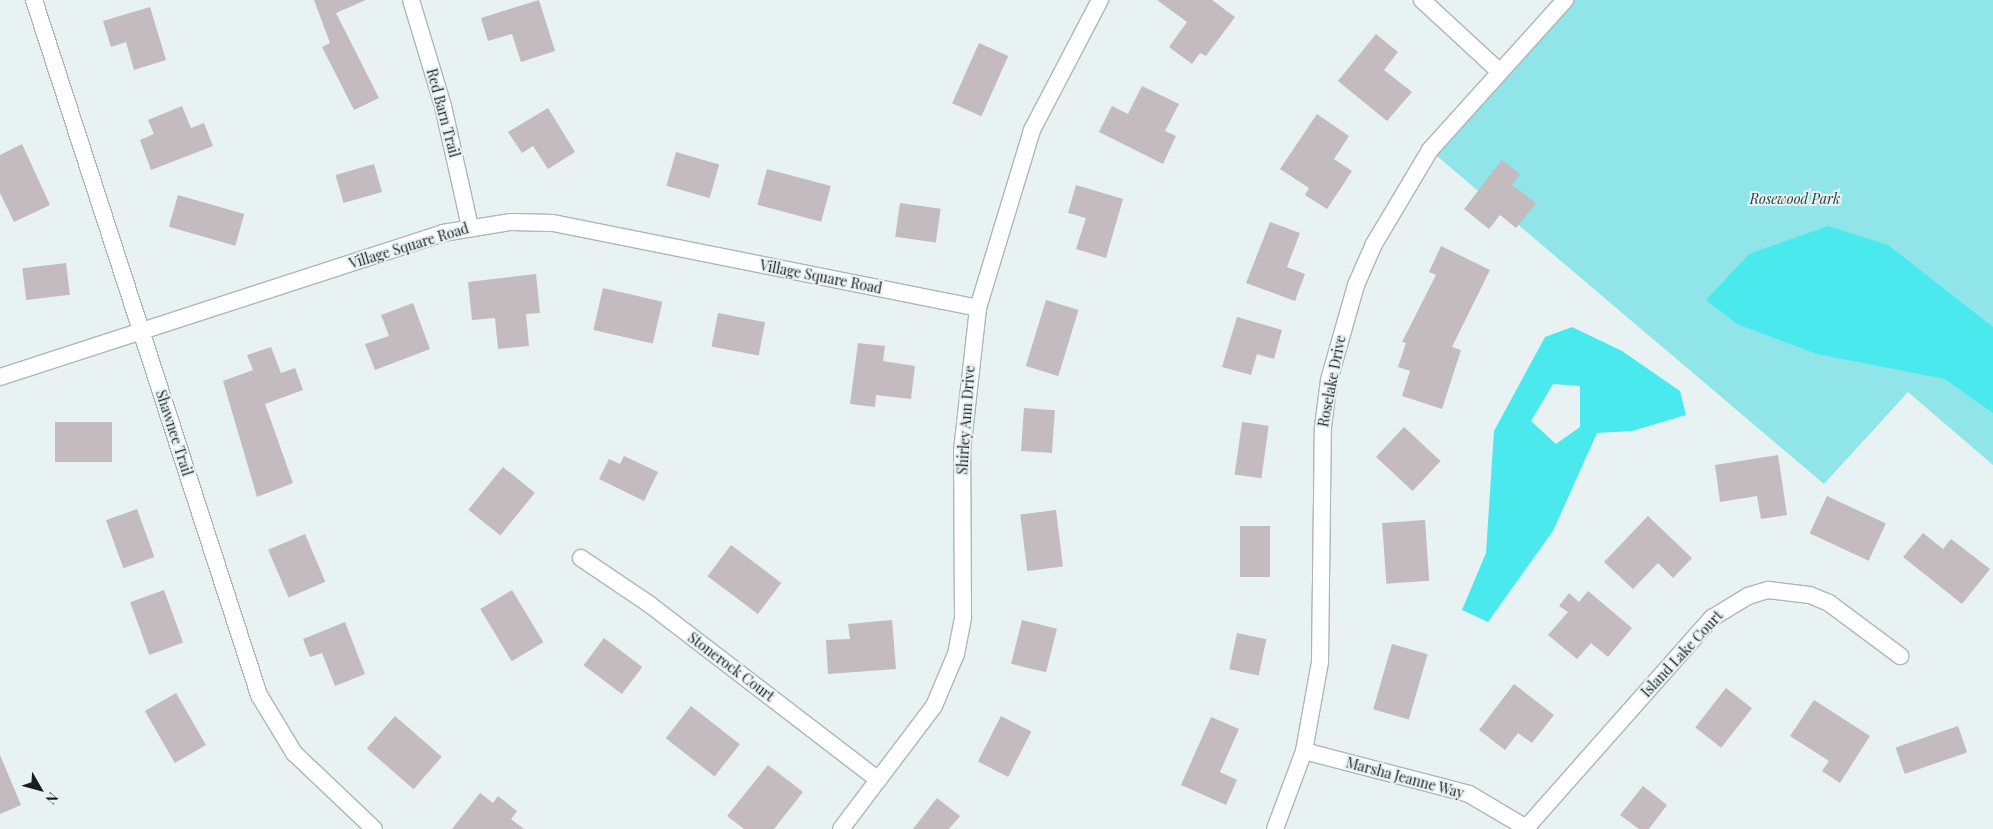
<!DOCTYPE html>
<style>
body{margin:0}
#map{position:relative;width:1993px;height:829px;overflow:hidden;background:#e8f2f2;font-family:"Playfair Display",serif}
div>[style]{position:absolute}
.green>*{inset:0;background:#8fe5e8}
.water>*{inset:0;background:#49e9ee}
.building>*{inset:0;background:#c3bbbe;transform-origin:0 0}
.roads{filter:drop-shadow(1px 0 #adb7b7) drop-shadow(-1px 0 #adb7b7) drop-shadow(0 1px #adb7b7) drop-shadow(0 -1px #adb7b7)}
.street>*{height:16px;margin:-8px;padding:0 8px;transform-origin:8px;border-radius:8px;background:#fff}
span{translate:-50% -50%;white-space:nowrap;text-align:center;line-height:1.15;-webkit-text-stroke:4px #e8f2f2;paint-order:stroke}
.street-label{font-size:14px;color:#1b1e1e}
.park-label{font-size:14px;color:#243e3e;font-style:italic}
.north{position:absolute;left:15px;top:764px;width:50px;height:50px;-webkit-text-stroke:4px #e8f2f2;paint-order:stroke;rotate:128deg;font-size:14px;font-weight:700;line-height:20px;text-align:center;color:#1b1e1e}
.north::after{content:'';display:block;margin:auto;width:18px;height:22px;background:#1b1e1e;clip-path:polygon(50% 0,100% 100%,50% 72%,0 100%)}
</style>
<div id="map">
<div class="green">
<i style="clip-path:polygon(1565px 0,1993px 0,1993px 465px,1908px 392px,1824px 484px,1430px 150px)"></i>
</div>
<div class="water">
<i style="clip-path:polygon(1828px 226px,1888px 245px,1993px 327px,1993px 413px,1945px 379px,1817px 354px,1737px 324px,1706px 300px,1749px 254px)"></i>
<i style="clip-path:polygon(evenodd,1572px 327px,1622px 351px,1680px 391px,1686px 415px,1632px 431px,1597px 433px,1553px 531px,1488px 622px,1462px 610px,1486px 553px,1494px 431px,1545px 337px,1572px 327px,1553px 384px,1580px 386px,1580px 427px,1556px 444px,1531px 421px,1553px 384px)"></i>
</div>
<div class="building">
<i style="clip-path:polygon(314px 0,366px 0,336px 13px,379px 98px,354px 110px,322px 47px,330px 43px)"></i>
<i style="clip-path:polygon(539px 0,555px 51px,521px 62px,512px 34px,488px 41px,481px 18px)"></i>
<i style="clip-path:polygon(1157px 0,1212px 0,1235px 17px,1206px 56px,1200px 53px,1192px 64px,1169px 47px,1187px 22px)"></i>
<i style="clip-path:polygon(150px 7px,166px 60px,134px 70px,126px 42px,111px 47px,103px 21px)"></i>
<i style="clip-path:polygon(1376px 34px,1398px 52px,1384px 70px,1412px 92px,1387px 121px,1338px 81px)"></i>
<i style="left:979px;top:43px;width:32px;height:66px;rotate:24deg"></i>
<i style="clip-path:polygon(1142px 86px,1179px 104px,1165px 131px,1176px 136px,1163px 164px,1099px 132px,1112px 106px,1128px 114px)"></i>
<i style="clip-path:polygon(182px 106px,191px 128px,204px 123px,213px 146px,151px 170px,140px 140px,154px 134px,148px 120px)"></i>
<i style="clip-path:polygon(548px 108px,575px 152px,548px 169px,533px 146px,522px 153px,508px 132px)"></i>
<i style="clip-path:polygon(1317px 114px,1349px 136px,1334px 159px,1352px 171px,1327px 209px,1305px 195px,1309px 188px,1280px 169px)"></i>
<i style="clip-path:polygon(22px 144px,50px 205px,14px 222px,0 193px,0 155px)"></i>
<i style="left:676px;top:152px;width:45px;height:35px;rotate:16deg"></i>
<i style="clip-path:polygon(1502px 160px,1520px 174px,1512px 185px,1536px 203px,1516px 228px,1500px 215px,1489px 229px,1464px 209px)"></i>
<i style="left:374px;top:164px;width:29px;height:40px;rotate:74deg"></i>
<i style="left:767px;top:169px;width:66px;height:37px;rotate:15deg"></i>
<i style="clip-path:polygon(1076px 185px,1123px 199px,1106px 258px,1076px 249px,1086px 218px,1068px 213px)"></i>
<i style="left:178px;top:195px;width:69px;height:33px;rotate:16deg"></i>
<i style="left:900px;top:203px;width:41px;height:34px;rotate:8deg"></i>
<i style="clip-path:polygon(1270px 222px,1300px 233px,1287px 267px,1305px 274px,1295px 301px,1246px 283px)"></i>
<i style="clip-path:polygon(1441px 246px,1490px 270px,1452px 347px,1461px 350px,1442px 409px,1402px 396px,1410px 371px,1398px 367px,1406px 343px,1402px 342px,1436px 275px,1429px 272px)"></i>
<i style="left:66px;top:263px;width:32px;height:44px;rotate:83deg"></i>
<i style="clip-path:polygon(536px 274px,540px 313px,526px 314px,529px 346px,498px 349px,495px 318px,472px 320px,468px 282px)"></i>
<i style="left:603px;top:288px;width:61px;height:43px;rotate:13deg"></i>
<i style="left:1046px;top:300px;width:34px;height:69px;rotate:17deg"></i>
<i style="clip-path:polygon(413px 303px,430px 349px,375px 370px,365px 344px,389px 336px,381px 315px)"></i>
<i style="left:718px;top:313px;width:48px;height:34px;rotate:11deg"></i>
<i style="clip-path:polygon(1237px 317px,1282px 330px,1274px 359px,1257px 354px,1251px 375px,1222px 367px)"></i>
<i style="clip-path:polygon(858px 343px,885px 346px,883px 361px,915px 366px,911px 399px,876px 395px,875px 407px,850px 404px)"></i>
<i style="clip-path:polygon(271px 347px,281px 373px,295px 368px,303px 390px,265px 404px,293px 483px,257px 497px,223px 381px,253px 370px,247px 355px)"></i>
<i style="left:1024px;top:408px;width:31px;height:43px;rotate:4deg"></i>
<i style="left:55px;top:422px;width:57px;height:40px"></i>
<i style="left:1242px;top:422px;width:27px;height:53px;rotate:8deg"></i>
<i style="left:1404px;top:427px;width:50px;height:41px;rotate:43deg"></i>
<i style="clip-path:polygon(1778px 455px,1787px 515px,1761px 519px,1757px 496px,1720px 502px,1715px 465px)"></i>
<i style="clip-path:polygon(624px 456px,658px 472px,644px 501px,599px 479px,609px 459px,620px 464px)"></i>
<i style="left:503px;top:467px;width:41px;height:55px;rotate:39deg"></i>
<i style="left:1827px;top:496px;width:65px;height:41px;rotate:25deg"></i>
<i style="left:137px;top:509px;width:51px;height:33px;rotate:70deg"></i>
<i style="left:1056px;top:510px;width:57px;height:36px;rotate:83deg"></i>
<i style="clip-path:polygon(1648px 516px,1692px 558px,1673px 578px,1658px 563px,1633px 589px,1604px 562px)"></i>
<i style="left:1425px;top:520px;width:61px;height:43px;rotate:86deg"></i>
<i style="left:1240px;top:526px;width:30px;height:51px"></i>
<i style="clip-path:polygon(1923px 533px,1943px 549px,1951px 539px,1990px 569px,1962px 604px,1903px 557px)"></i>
<i style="left:305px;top:534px;width:52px;height:40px;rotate:67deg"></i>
<i style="left:731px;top:545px;width:63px;height:39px;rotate:37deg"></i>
<i style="left:164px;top:590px;width:56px;height:36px;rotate:70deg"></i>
<i style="left:512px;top:590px;width:61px;height:37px;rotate:59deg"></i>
<i style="clip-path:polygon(1588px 591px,1632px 628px,1608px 657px,1591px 643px,1577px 659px,1548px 635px,1568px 612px,1559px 606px,1569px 593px,1579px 602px)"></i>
<i style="clip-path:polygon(892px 620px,896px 669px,828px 674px,826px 640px,850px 639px,848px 624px)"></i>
<i style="left:1022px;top:620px;width:36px;height:45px;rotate:14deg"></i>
<i style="clip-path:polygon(345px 622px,365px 674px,335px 686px,322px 653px,310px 657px,303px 639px)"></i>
<i style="left:1237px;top:633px;width:30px;height:37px;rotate:12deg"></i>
<i style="left:604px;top:638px;width:48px;height:34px;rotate:37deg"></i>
<i style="left:1392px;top:644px;width:37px;height:68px;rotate:16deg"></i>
<i style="clip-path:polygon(1514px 684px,1554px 715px,1532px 743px,1518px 733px,1505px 750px,1479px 730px)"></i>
<i style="left:1726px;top:688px;width:33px;height:50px;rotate:38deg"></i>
<i style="left:176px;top:693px;width:60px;height:36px;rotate:60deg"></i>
<i style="clip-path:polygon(1814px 700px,1870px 736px,1840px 783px,1822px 771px,1829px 761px,1790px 736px)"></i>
<i style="left:691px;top:706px;width:62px;height:41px;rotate:38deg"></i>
<i style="left:395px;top:716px;width:62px;height:43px;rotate:41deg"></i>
<i style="left:1001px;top:716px;width:34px;height:51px;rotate:27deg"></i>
<i style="clip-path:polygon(1211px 717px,1239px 729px,1220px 772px,1237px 780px,1226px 805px,1181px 785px)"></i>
<i style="left:1958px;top:726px;width:28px;height:66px;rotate:71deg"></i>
<i style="clip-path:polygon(0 755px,21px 805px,0 814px)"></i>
<i style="clip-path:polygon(768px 765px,803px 792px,774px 829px,744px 829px,727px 816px)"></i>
<i style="clip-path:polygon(1643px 786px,1667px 805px,1649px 829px,1639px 829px,1620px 815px)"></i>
<i style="clip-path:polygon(480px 793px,493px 803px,498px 796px,517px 811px,511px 819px,524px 829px,452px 829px)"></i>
<i style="clip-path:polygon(937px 798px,960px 816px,949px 829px,913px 829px)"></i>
</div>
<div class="roads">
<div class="street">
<i style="left:34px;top:0;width:731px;rotate:72.06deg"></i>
<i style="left:259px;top:695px;width:68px;rotate:58.9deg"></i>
<i style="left:294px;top:753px;width:110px;rotate:43.5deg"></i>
<i style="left:411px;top:0;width:111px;rotate:73.2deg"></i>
<i style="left:443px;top:106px;width:124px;rotate:77.4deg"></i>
<i style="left:1422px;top:0;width:106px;rotate:42.7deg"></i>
<i style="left:0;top:377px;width:466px;rotate:-18deg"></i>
<i style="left:443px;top:233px;width:69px;rotate:-9.2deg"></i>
<i style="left:511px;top:222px;width:42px;rotate:1.4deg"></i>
<i style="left:553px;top:223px;width:433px;rotate:11.3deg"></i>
<i style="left:581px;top:558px;width:82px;rotate:34.1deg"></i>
<i style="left:649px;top:604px;width:289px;rotate:37.5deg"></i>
<i style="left:1304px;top:751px;width:171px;rotate:14.6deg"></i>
<i style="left:1469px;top:794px;width:69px;rotate:30.7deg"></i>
<i style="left:1526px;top:828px;width:281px;rotate:-48.5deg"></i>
<i style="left:1712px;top:618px;width:42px;rotate:-31.4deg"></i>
<i style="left:1748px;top:596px;width:21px;rotate:-17deg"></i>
<i style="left:1768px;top:590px;width:42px;rotate:6.8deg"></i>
<i style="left:1810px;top:595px;width:21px;rotate:23deg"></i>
<i style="left:1829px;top:603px;width:89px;rotate:36.7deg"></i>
<i style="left:841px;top:829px;width:154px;rotate:-52.9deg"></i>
<i style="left:934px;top:706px;width:56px;rotate:-67.1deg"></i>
<i style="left:956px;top:654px;width:38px;rotate:-79deg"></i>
<i style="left:963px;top:617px;width:166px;rotate:-90.3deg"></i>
<i style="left:962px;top:451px;width:144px;rotate:-83.6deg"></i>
<i style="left:978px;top:308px;width:186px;rotate:-73.1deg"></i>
<i style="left:1032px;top:130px;width:147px;rotate:-62.4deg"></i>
<i style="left:1275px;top:829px;width:83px;rotate:-69.6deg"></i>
<i style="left:1304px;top:751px;width:90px;rotate:-79.8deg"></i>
<i style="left:1320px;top:662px;width:235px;rotate:-89.3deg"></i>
<i style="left:1323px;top:427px;width:47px;rotate:-82.7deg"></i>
<i style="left:1329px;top:380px;width:99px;rotate:-74.1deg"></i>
<i style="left:1356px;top:285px;width:45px;rotate:-66.3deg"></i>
<i style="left:1374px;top:244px;width:109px;rotate:-59.2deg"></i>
<i style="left:1430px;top:150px;width:202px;rotate:-48deg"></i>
</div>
</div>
<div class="street-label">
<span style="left:443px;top:113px;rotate:75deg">Red Barn Trail</span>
<span style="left:409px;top:246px;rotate:-17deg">Village Square Road</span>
<span style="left:821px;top:277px;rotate:11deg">Village Square Road</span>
<span style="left:1332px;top:381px;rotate:-79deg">Roselake Drive</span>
<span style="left:966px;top:420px;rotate:-86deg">Shirley Ann Drive</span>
<span style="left:174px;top:433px;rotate:72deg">Shawnee Trail</span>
<span style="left:1682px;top:654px;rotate:-47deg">Island Lake Court</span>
<span style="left:731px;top:667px;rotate:37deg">Stonerock Court</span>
<span style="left:1405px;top:778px;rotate:15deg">Marsha Jeanne Way</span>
</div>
<div class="park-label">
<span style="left:1795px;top:199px">Rosewood Park</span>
</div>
<div class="north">N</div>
</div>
